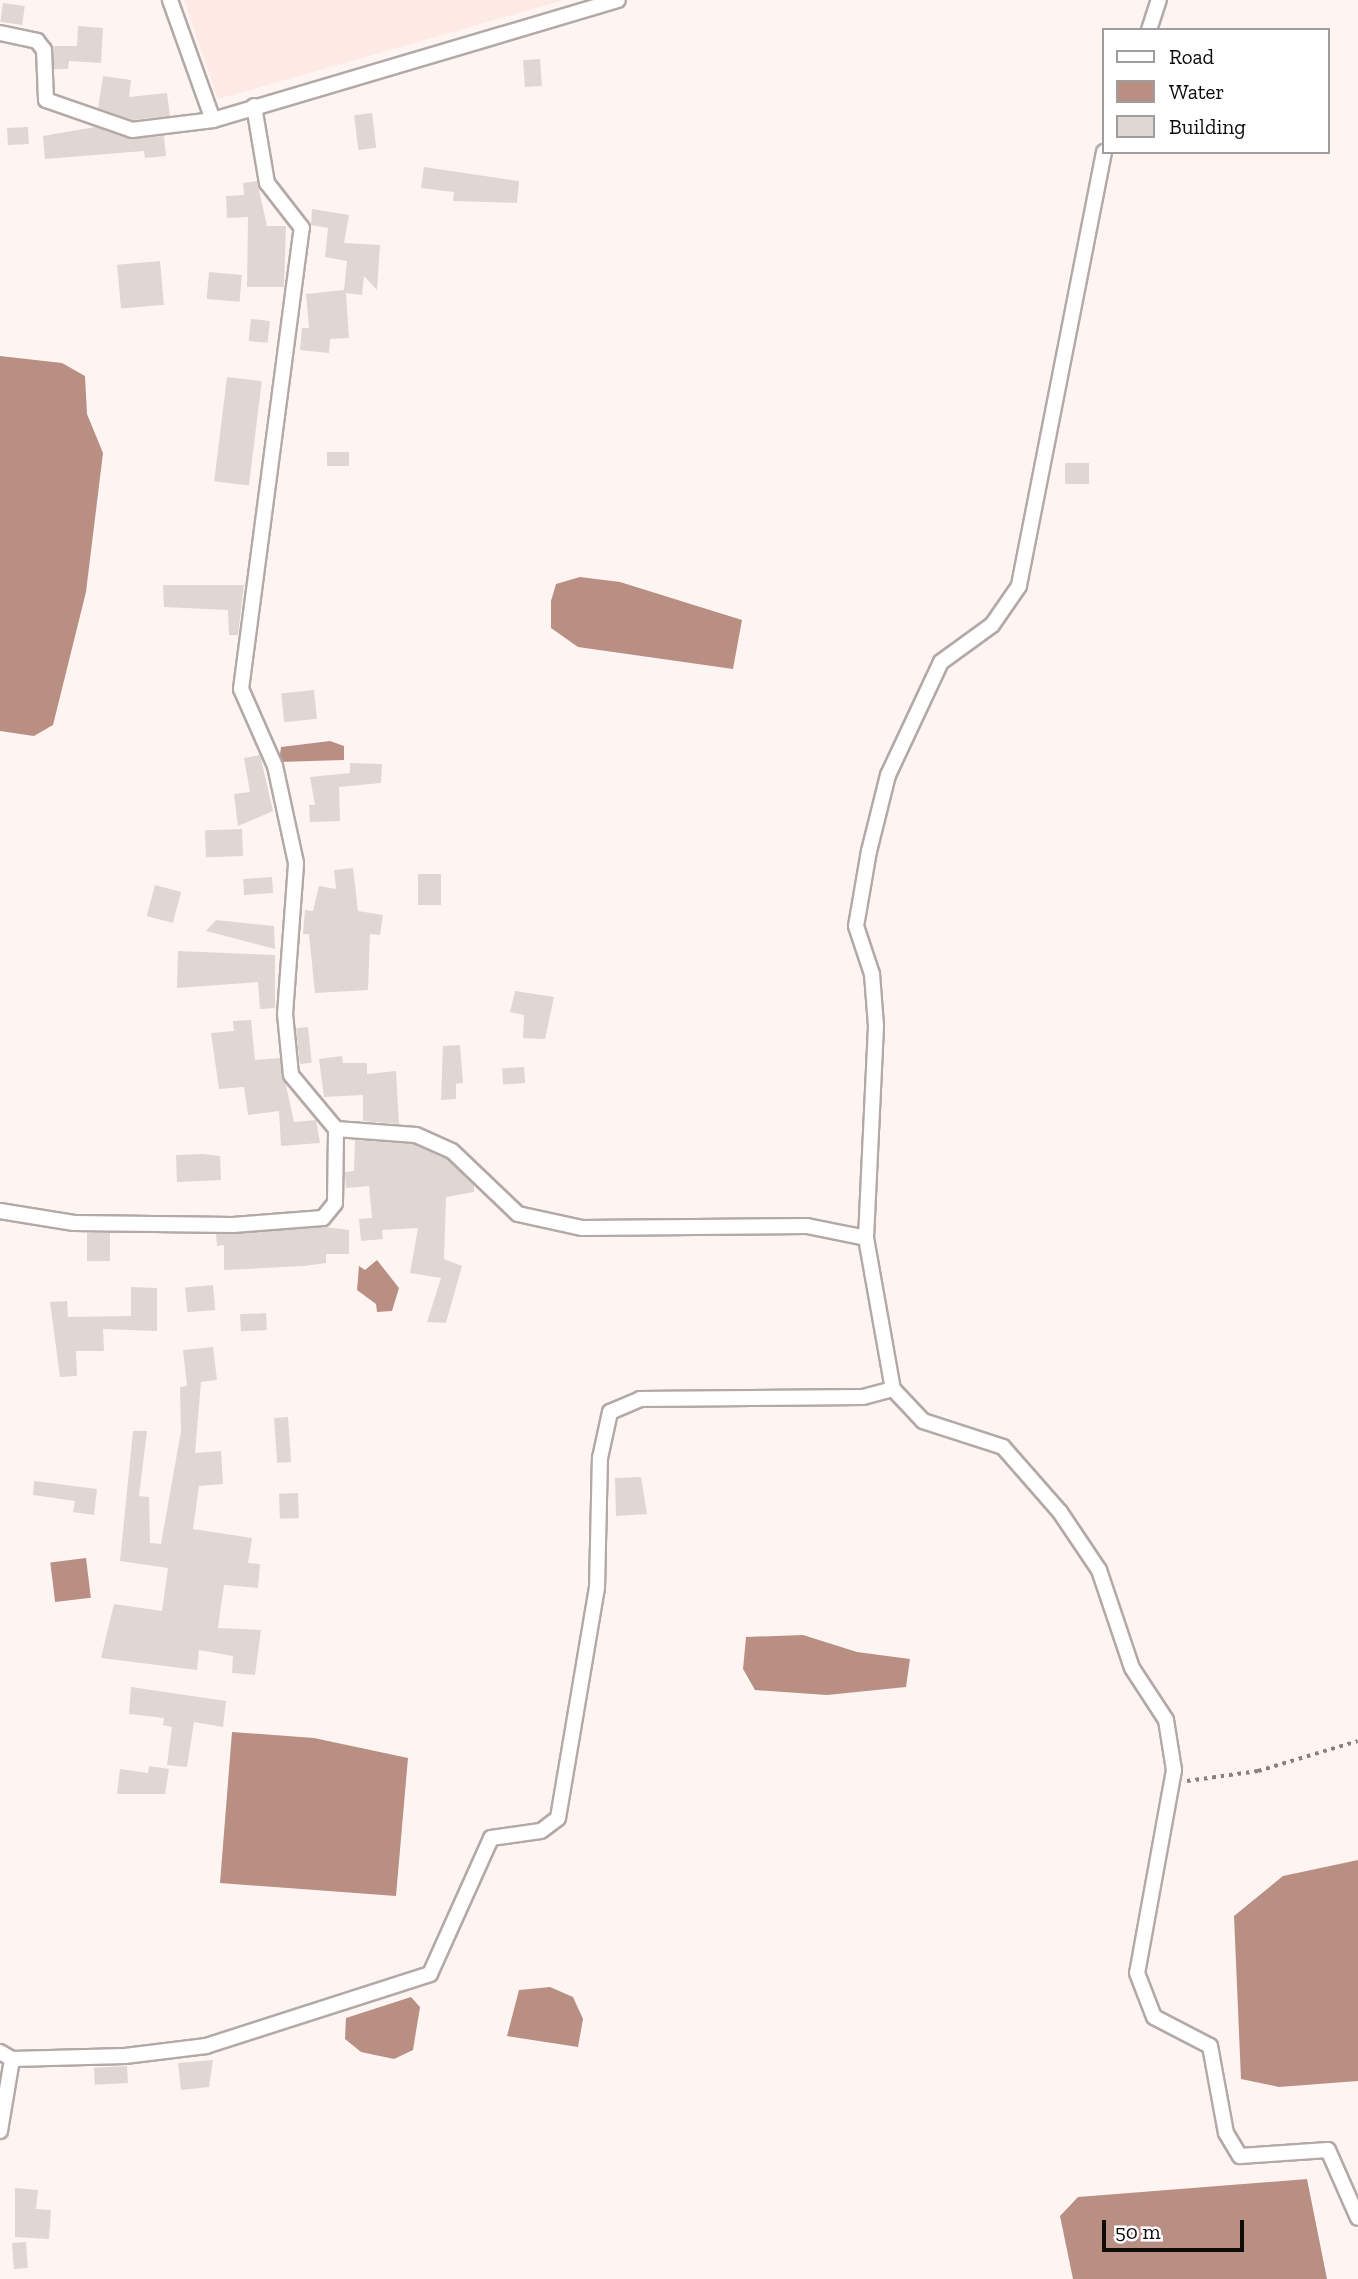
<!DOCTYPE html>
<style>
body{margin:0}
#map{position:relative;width:1358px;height:2279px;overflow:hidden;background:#fef5f3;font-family:"Zilla Slab",serif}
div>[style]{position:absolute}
.built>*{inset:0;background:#fdeae5}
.water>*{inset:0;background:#b98f84;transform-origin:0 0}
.building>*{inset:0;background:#e0d6d3;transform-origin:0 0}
.path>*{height:3.5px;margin-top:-1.75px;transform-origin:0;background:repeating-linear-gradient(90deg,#86807e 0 3.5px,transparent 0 8.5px)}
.roads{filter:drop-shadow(2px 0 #b3a9a6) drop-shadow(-2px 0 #b3a9a6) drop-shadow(0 2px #b3a9a6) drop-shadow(0 -2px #b3a9a6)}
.street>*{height:14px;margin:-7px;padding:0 7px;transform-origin:7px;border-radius:7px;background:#fff}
span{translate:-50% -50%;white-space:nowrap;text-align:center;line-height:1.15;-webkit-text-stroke:5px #fff;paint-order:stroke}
.legend{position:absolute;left:1102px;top:28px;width:228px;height:126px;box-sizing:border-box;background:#fff;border:2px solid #9f9d9d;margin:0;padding:9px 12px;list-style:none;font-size:21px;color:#0e0b0a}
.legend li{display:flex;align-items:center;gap:14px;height:35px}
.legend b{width:35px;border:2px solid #9f9d9d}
.scale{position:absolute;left:1102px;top:2220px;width:142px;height:32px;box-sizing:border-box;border:4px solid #0e0b0a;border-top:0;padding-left:9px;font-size:21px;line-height:24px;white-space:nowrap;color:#0e0b0a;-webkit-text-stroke:5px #fff;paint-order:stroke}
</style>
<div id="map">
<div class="built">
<i style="clip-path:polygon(184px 0,564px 0,218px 99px)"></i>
</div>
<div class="water">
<i style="clip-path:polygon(0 356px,62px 363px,85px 376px,87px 414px,103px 453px,86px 592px,53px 725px,34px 736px,0 731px)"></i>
<i style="clip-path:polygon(580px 577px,620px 582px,742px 620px,733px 669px,578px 647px,551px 628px,551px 601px,556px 584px)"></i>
<i style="clip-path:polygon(330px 741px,344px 746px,344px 760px,279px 762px,281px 747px)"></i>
<i style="clip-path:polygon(377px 1260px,399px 1288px,392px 1311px,377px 1312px,376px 1304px,357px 1290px,359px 1266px,365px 1270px)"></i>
<i style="left:86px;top:1558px;width:40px;height:36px;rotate:83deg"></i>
<i style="clip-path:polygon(803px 1635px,857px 1652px,910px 1659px,906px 1687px,827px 1695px,755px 1690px,743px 1669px,746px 1637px)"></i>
<i style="clip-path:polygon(232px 1732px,314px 1738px,408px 1758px,396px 1896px,220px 1883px)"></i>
<i style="clip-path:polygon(1358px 1860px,1358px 2081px,1279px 2087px,1241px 2079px,1234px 1916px,1283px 1876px)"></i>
<i style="clip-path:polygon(550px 1987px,573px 1997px,583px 2019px,578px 2047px,507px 2036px,519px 1990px)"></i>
<i style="clip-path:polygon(411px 1997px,420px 2007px,413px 2050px,394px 2059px,361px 2052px,345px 2039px,346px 2018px)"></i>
<i style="clip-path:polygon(1307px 2179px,1327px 2279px,1073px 2279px,1060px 2216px,1078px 2197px)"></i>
</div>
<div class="building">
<i style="left:3px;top:3px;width:22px;height:19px;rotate:8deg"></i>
<i style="clip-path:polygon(78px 26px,103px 28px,101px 63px,69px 61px,68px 69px,54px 69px,52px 46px,77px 46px)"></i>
<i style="left:540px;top:59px;width:27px;height:17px;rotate:86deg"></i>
<i style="clip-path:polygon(103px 76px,131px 80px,129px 97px,167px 93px,170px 116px,133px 120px,98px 108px)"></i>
<i style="left:372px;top:113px;width:35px;height:18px;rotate:83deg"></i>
<i style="left:28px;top:127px;width:17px;height:21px;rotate:87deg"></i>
<i style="clip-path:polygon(95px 127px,129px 139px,164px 136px,166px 156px,145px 158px,144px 151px,45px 159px,43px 136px)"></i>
<i style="clip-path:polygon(424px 167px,519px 181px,517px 203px,453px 201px,454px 192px,421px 188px)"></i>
<i style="clip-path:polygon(257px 181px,267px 226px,286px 226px,284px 287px,247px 287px,248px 217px,227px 218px,226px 196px,244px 195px,243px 183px)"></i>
<i style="clip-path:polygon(312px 209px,349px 215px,344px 243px,380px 245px,377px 290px,364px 276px,362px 295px,346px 293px,349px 338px,330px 339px,329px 353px,300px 350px,302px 328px,309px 328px,306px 294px,344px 290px,347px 261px,325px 257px,328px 228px,311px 225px)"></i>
<i style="left:160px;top:261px;width:44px;height:43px;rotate:85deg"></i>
<i style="left:209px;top:272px;width:33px;height:27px;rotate:5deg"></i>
<i style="left:251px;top:319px;width:19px;height:22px;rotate:6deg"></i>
<i style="left:227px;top:377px;width:35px;height:105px;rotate:7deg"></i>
<i style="left:327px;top:452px;width:22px;height:14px"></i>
<i style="left:1065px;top:463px;width:24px;height:21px"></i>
<i style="clip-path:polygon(163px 585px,244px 585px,238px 635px,229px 635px,228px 610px,164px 607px)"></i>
<i style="left:314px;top:690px;width:29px;height:33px;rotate:84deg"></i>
<i style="clip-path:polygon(260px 755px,273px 811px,238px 826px,234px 794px,250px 792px,244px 758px)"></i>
<i style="clip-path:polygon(350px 763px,382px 764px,381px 783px,339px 787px,340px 821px,310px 822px,309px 805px,315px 805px,310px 777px,350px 773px)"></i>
<i style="left:242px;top:829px;width:27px;height:37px;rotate:88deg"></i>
<i style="clip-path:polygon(353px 868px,358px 911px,383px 915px,380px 935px,370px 934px,368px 990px,315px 993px,309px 934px,303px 934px,305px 910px,313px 911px,319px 886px,336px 889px,334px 870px)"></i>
<i style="left:418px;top:874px;width:23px;height:31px"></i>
<i style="left:272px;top:877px;width:16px;height:29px;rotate:86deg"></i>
<i style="left:155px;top:885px;width:27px;height:32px;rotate:15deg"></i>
<i style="clip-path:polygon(216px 920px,274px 926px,275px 949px,206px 931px)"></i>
<i style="clip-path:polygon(178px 951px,275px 955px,275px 1008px,260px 1009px,258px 982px,177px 988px)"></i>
<i style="clip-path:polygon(515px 991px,554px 997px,545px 1039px,523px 1038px,524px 1015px,510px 1012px)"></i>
<i style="clip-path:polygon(251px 1020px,255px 1060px,280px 1058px,294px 1122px,316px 1120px,320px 1143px,281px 1146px,279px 1111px,248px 1115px,244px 1087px,219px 1089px,211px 1033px,234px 1031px,233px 1021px)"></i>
<i style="left:308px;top:1027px;width:36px;height:12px;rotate:84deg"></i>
<i style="clip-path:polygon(460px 1045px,463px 1083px,456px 1084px,456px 1099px,441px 1100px,443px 1046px)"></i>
<i style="clip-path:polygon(342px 1056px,343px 1063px,367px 1063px,367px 1074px,396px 1071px,399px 1124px,363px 1121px,363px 1095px,324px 1097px,319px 1059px)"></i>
<i style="left:524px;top:1067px;width:16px;height:22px;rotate:86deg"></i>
<i style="clip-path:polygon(355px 1140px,414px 1144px,447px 1159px,474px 1185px,474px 1192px,446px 1197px,444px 1259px,462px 1266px,446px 1323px,427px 1322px,441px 1278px,410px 1273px,418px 1228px,382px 1230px,383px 1239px,361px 1241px,359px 1219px,372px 1218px,369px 1186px,346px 1188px,345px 1172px,354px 1171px)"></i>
<i style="clip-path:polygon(203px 1154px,220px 1156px,221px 1180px,177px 1182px,176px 1155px)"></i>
<i style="clip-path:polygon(326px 1227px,349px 1230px,349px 1254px,326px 1254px,326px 1263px,304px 1266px,224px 1270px,224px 1245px,217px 1246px,216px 1234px)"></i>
<i style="left:87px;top:1233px;width:23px;height:28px"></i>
<i style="left:213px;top:1285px;width:25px;height:28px;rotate:85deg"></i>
<i style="clip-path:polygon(131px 1287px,157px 1288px,157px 1331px,103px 1329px,104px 1351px,76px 1351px,77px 1376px,60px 1377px,50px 1302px,67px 1301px,68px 1317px,131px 1316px)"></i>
<i style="left:266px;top:1313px;width:17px;height:26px;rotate:87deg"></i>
<i style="clip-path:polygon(213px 1347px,217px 1380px,201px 1382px,195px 1453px,221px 1451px,223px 1484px,199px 1486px,193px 1529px,252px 1538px,248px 1563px,260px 1564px,258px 1588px,224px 1585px,218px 1628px,261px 1630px,255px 1675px,232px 1673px,233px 1656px,199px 1650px,197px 1670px,101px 1658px,114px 1604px,162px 1611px,168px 1568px,120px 1561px,133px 1431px,147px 1431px,139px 1496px,149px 1497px,150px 1543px,161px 1544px,181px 1431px,180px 1387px,187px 1386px,183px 1350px)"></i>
<i style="left:288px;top:1417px;width:45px;height:14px;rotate:86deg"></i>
<i style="clip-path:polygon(641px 1477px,647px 1514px,616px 1516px,615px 1478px)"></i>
<i style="clip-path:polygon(34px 1481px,97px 1489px,94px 1515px,73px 1512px,75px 1501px,33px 1495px)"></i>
<i style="left:298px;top:1493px;width:25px;height:19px;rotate:88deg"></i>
<i style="clip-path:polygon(131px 1687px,226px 1701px,223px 1727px,194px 1722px,187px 1767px,167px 1765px,172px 1727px,163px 1725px,164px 1718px,129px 1714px)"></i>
<i style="clip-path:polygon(149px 1766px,169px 1769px,165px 1794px,117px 1794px,120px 1769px,148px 1773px)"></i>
<i style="clip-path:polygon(213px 2060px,209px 2087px,181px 2090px,178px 2063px)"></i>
<i style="left:127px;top:2066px;width:17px;height:33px;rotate:87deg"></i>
<i style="clip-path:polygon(15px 2188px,38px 2190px,36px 2209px,51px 2210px,49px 2239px,15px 2237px)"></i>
<i style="left:26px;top:2242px;width:26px;height:14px;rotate:86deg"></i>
</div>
<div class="path">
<i style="left:1187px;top:1781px;width:72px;rotate:-8deg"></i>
<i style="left:1258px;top:1771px;width:104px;rotate:-16.7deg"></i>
</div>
<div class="roads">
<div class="street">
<i style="left:170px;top:0;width:127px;rotate:70.3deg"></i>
<i style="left:1149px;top:30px;width:32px;rotate:-72deg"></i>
<i style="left:0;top:33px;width:38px;rotate:12deg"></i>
<i style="left:37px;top:41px;width:11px;rotate:52deg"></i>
<i style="left:44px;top:50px;width:50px;rotate:87.7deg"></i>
<i style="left:46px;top:100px;width:91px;rotate:19.2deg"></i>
<i style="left:132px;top:130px;width:82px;rotate:-7deg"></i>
<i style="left:213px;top:120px;width:422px;rotate:-16.5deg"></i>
<i style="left:1104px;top:152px;width:442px;rotate:101.1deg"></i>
<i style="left:1019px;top:586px;width:47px;rotate:124.7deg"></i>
<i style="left:992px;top:625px;width:63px;rotate:144deg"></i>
<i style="left:941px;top:662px;width:125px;rotate:115.1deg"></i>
<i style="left:888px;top:775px;width:78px;rotate:104deg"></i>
<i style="left:869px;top:851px;width:76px;rotate:99.8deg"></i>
<i style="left:856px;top:926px;width:51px;rotate:71.6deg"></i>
<i style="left:872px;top:974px;width:52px;rotate:85.6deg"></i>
<i style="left:876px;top:1026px;width:212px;rotate:92.7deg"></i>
<i style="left:866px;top:1238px;width:153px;rotate:79.9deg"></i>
<i style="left:893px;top:1389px;width:44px;rotate:46.8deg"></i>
<i style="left:923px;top:1421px;width:84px;rotate:18deg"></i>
<i style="left:1003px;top:1447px;width:86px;rotate:48.8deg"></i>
<i style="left:1060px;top:1512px;width:70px;rotate:56.1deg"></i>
<i style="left:1099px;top:1570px;width:103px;rotate:71.4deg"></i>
<i style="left:1132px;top:1668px;width:62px;rotate:56.8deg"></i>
<i style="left:1166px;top:1720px;width:51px;rotate:80.9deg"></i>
<i style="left:1174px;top:1770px;width:206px;rotate:100.3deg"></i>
<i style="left:1137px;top:1973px;width:47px;rotate:68.9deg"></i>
<i style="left:1154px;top:2017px;width:63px;rotate:27.4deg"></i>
<i style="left:1210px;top:2046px;width:88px;rotate:79.6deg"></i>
<i style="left:1226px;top:2133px;width:27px;rotate:59deg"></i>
<i style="left:1240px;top:2156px;width:88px;rotate:-3.9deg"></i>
<i style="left:1328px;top:2150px;width:74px;rotate:66.2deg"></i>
<i style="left:336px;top:1129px;width:80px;rotate:4.3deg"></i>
<i style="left:416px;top:1135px;width:39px;rotate:24deg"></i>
<i style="left:452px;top:1151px;width:91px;rotate:43.7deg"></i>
<i style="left:518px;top:1214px;width:66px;rotate:12.3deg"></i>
<i style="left:582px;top:1228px;width:225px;rotate:-0.5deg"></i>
<i style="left:807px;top:1226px;width:60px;rotate:11.5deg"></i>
<i style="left:0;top:1211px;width:75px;rotate:9.2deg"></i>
<i style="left:74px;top:1223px;width:159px;rotate:0.7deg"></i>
<i style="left:233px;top:1225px;width:90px;rotate:-4.4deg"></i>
<i style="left:323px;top:1218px;width:19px;rotate:-51deg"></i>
<i style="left:335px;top:1203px;width:74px;rotate:-89.2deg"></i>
<i style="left:336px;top:1129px;width:70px;rotate:-129.8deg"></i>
<i style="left:291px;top:1075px;width:61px;rotate:-95.6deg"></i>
<i style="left:285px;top:1014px;width:151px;rotate:-85.8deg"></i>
<i style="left:296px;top:863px;width:99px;rotate:-102.2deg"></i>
<i style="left:275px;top:766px;width:84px;rotate:-113.8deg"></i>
<i style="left:241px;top:689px;width:465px;rotate:-82.5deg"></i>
<i style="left:302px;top:228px;width:57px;rotate:-127.9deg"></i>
<i style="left:267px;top:183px;width:78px;rotate:-99.6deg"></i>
<i style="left:0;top:2052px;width:14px;rotate:30deg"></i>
<i style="left:12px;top:2059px;width:113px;rotate:-1.5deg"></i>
<i style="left:125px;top:2056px;width:82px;rotate:-7deg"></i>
<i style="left:206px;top:2046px;width:235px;rotate:-17.8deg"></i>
<i style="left:430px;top:1974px;width:149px;rotate:-65.8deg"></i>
<i style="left:491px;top:1838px;width:50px;rotate:-8deg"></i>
<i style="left:541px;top:1831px;width:21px;rotate:-37deg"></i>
<i style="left:558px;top:1818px;width:233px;rotate:-80.4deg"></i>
<i style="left:597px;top:1588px;width:130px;rotate:-88.7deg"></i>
<i style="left:600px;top:1458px;width:47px;rotate:-77.7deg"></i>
<i style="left:610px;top:1412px;width:33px;rotate:-23deg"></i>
<i style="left:640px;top:1399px;width:223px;rotate:-0.5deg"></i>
<i style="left:863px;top:1397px;width:31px;rotate:-15deg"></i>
<i style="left:0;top:2131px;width:73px;rotate:-80.5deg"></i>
</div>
</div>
<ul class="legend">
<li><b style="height:9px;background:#fff"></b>Road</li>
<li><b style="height:19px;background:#b98f84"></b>Water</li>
<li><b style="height:19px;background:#e0d6d3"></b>Building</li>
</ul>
<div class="scale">50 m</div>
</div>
